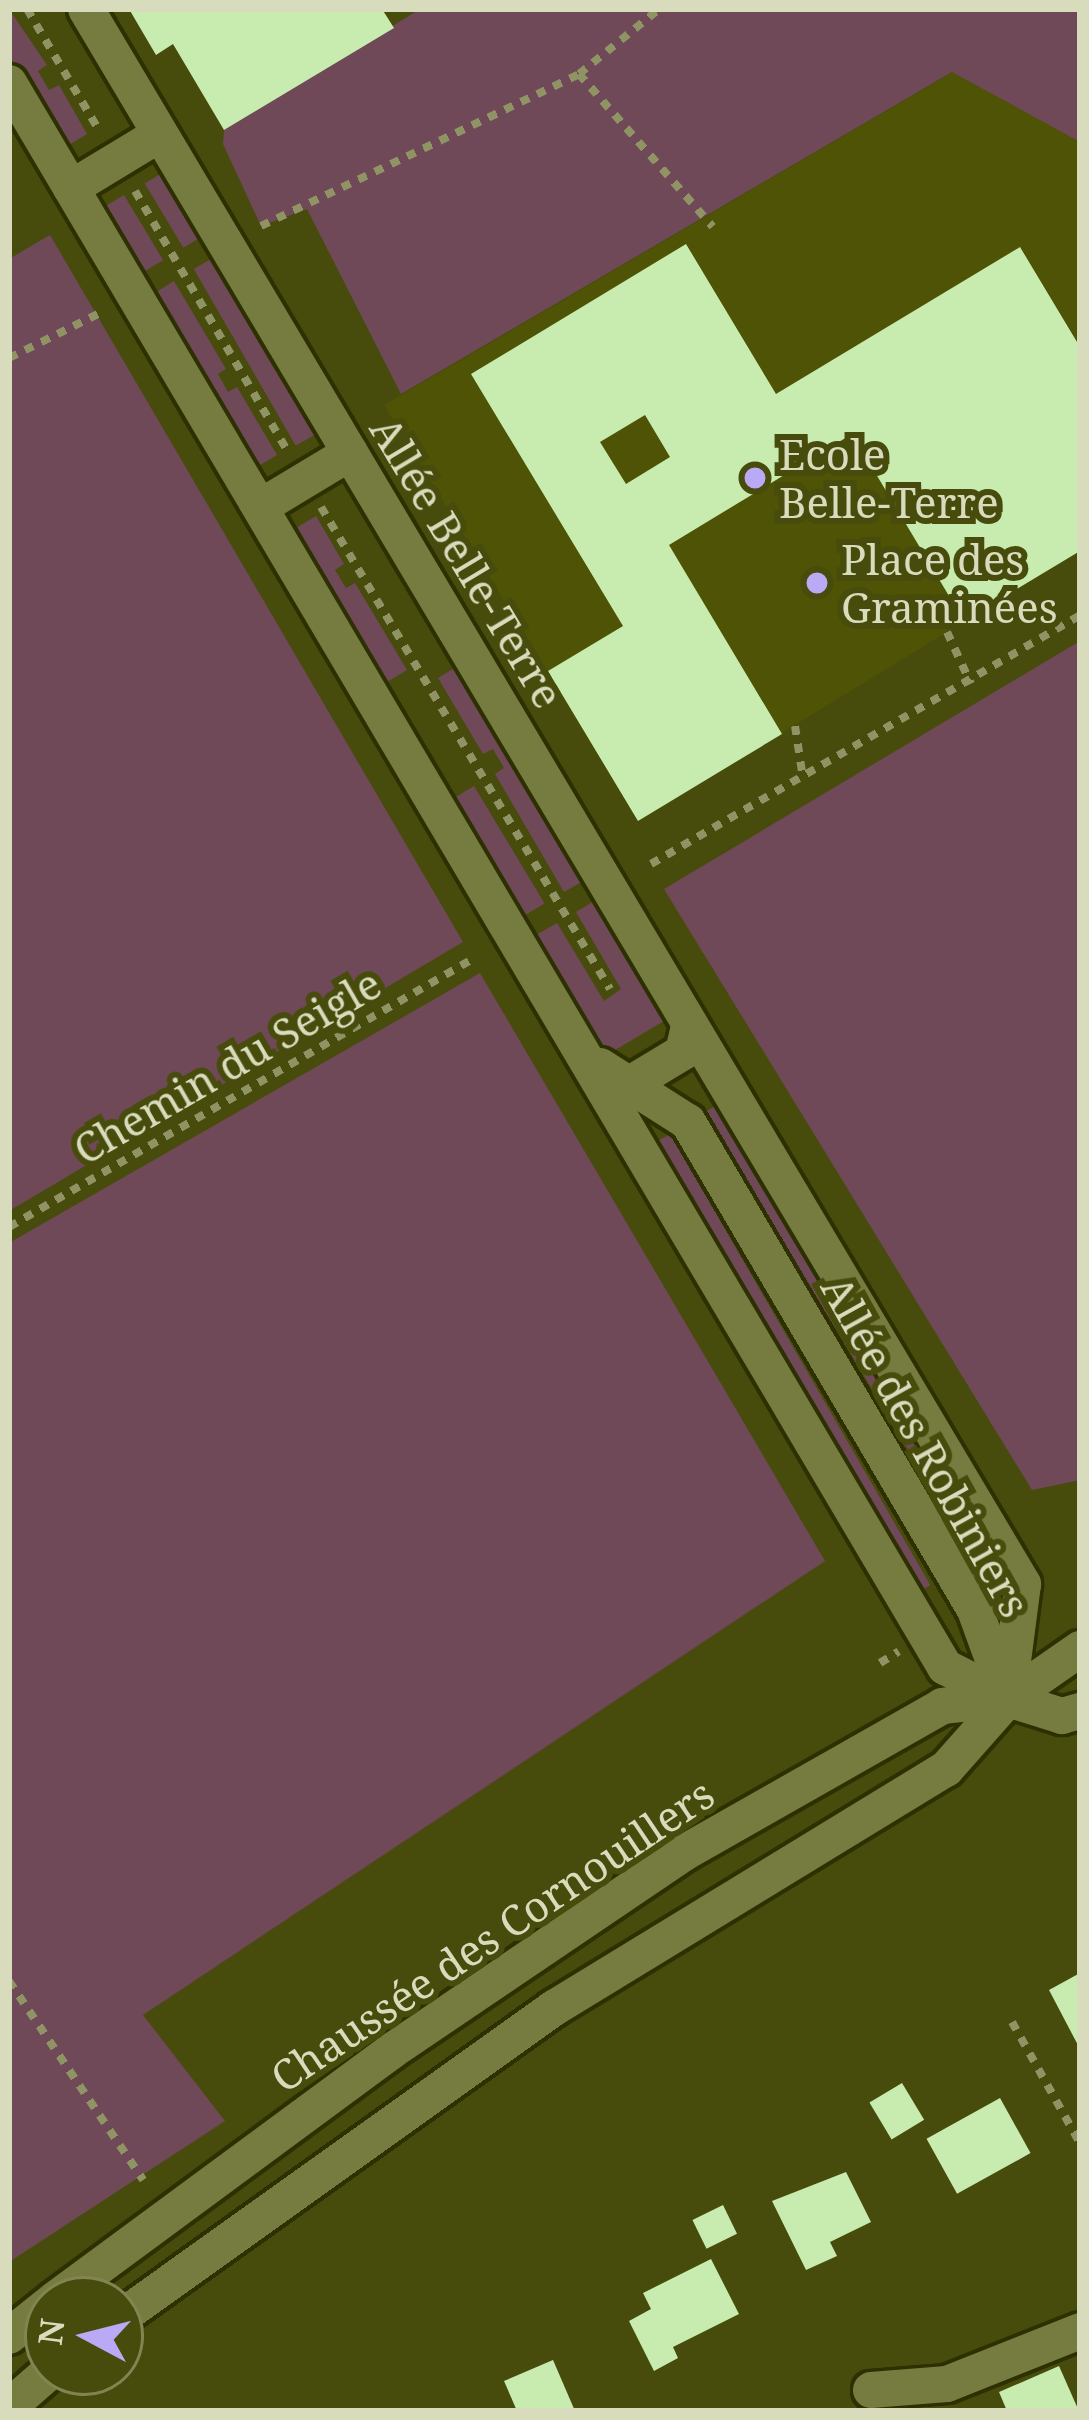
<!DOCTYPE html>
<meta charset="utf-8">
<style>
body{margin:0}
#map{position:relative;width:1089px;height:2420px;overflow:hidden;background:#474b0b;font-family:"Noto Serif",serif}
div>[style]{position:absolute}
.built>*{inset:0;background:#4e5305}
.green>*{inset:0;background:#704959;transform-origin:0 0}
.building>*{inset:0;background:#c8ecb0;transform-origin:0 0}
.path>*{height:8px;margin-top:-4px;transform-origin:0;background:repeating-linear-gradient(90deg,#909465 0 9px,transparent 0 18px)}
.roads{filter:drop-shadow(3px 0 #2d3000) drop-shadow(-3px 0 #2d3000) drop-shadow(0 3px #2d3000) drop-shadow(0 -3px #2d3000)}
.minor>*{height:36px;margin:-18px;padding:0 18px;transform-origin:18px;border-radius:18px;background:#767c40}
.dots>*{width:33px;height:33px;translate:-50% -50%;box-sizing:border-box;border:6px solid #474b0b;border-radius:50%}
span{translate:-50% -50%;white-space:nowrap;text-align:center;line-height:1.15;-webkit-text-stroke:12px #474b0b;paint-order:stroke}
.poi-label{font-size:42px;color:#d8dcbd}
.left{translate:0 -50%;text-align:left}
.street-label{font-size:42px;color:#d8dcbd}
.frame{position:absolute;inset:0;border:12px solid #d8dcbd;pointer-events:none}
.north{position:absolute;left:24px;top:2276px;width:120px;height:120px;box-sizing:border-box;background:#474b0b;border:3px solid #818552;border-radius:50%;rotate:277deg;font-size:33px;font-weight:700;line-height:48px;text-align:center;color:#d8dcbd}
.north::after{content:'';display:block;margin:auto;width:42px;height:54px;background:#baaaf6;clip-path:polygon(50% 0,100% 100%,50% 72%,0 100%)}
</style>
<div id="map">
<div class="built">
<i style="clip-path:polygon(953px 72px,1080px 142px,1080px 551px,638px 821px,384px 405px)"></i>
</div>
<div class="green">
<i style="clip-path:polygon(9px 9px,47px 65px,38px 71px,49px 90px,59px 85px,87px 134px,64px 148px,9px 55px)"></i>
<i style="clip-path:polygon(420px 9px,1080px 9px,1080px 142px,952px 72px,401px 394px,307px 209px,261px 226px,223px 144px,224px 130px)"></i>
<i style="left:167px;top:170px;width:75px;height:26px;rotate:59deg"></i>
<i style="left:124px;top:195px;width:76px;height:26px;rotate:59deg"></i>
<i style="clip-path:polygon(50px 235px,463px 942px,9px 1211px,9px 259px)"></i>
<i style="left:218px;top:255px;width:204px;height:28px;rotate:60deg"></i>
<i style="clip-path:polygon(174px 281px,226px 369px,218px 374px,228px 392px,237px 387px,277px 455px,255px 468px,153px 294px)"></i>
<i style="clip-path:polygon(316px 516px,344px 564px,335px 570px,346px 588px,355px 583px,407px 670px,384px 684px,293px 530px)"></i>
<i style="clip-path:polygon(1080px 641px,1080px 1480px,1032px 1490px,664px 889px)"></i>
<i style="clip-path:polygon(461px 664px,587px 879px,564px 892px,495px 774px,504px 768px,493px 749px,483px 754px,438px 678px)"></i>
<i style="left:474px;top:786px;width:137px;height:26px;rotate:59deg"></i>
<i style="clip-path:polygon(599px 898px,669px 1018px,605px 1056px,534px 936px,557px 923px,604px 1001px,621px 989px,576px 912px)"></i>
<i style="clip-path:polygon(480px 973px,825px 1561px,143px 2015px,225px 2121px,9px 2262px,9px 1243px)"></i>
<i style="left:720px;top:1103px;width:521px;height:17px;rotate:59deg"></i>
<i style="left:670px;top:1134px;width:521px;height:17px;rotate:60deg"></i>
</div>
<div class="building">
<i style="clip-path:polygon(129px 9px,382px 9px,394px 28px,224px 130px,173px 44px,156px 55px)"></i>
<i style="clip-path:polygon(evenodd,686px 244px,776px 394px,1020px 247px,1080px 347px,1080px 551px,964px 621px,852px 434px,669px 545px,782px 734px,638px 821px,548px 671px,623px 626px,471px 374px,686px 244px,645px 415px,670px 457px,626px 484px,600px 442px,645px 415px)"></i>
<i style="clip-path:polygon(1080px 1973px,1080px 2049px,1049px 1990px)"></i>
<i style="left:902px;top:2083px;width:43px;height:38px;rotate:59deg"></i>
<i style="left:1000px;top:2098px;width:63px;height:84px;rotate:61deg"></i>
<i style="clip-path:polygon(846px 2172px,871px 2222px,830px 2242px,837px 2256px,806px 2270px,772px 2201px)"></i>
<i style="left:723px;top:2205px;width:32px;height:34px;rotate:64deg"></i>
<i style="clip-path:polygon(711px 2259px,739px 2314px,673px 2347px,678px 2358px,654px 2371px,629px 2321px,651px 2309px,643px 2293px)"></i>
<i style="clip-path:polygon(553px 2360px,575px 2411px,517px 2411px,504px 2381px)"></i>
<i style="clip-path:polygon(1059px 2366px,1078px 2409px,1007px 2411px,999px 2392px)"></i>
</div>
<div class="path">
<i style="left:27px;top:9px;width:143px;rotate:59.3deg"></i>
<i style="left:579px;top:74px;width:203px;rotate:48.8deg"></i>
<i style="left:135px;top:191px;width:304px;rotate:59.6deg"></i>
<i style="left:261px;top:226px;width:352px;rotate:-25.5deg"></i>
<i style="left:579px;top:74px;width:103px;rotate:-39.1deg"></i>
<i style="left:9px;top:358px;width:99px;rotate:-26.3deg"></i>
<i style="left:321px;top:507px;width:562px;rotate:59.05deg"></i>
<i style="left:947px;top:632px;width:57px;rotate:65.2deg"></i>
<i style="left:795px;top:726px;width:53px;rotate:81.3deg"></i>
<i style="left:651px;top:864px;width:496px;rotate:-30.1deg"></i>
<i style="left:9px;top:1227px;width:539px;rotate:-30.03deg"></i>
<i style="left:880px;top:1663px;width:22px;rotate:-32deg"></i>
<i style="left:9px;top:1981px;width:240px;rotate:56deg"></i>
<i style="left:1012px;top:2022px;width:139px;rotate:60.7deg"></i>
</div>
<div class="roads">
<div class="minor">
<i style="left:86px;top:9px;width:1833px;rotate:59.25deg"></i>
<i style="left:1023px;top:1584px;width:116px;rotate:97.4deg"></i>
<i style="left:9px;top:83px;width:1840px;rotate:59.42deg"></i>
<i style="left:945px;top:1667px;width:71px;rotate:26.9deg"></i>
<i style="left:71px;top:188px;width:104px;rotate:-31.2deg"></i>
<i style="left:262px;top:506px;width:103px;rotate:-31.1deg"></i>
<i style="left:600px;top:1066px;width:104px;rotate:32.5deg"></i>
<i style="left:688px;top:1122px;width:566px;rotate:59.54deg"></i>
<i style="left:975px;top:1610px;width:90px;rotate:70deg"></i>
<i style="left:630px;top:1084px;width:62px;rotate:-31.1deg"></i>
<i style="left:683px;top:1052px;width:27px;rotate:-77deg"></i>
<i style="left:54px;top:2300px;width:418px;rotate:-36.4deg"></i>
<i style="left:390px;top:2052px;width:353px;rotate:-34.1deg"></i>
<i style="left:682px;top:1854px;width:299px;rotate:-29.6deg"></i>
<i style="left:942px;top:1706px;width:66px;rotate:-6.1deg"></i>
<i style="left:1008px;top:1699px;width:57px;rotate:17.5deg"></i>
<i style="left:1062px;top:1716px;width:19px;rotate:-16deg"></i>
<i style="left:120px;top:2318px;width:533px;rotate:-35.54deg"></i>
<i style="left:554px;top:2008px;width:459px;rotate:-31.4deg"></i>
<i style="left:946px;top:1769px;width:94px;rotate:-48.5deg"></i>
<i style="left:1008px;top:1699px;width:88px;rotate:-34.8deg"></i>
<i style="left:9px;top:2336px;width:50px;rotate:-38.5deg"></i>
<i style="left:871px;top:2390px;width:76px;rotate:-4.5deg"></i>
<i style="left:947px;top:2384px;width:143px;rotate:-21.7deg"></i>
<i style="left:9px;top:2407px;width:53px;rotate:-41.2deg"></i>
</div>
</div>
<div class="dots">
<i style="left:755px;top:478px;background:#baaaf6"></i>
<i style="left:817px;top:583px;background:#baaaf6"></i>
</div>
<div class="poi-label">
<span class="left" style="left:779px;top:478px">Ecole<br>Belle-Terre</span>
<span class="left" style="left:841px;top:583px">Place des<br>Graminées</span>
</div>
<div class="street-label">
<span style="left:467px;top:562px;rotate:59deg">Allée Belle-Terre</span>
<span style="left:227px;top:1066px;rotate:-30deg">Chemin du Seigle</span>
<span style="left:926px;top:1446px;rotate:61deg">Allée des Robiniers</span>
<span style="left:492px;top:1935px;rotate:-34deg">Chaussée des Cornouillers</span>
</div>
<div class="frame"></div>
<div class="north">N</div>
</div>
